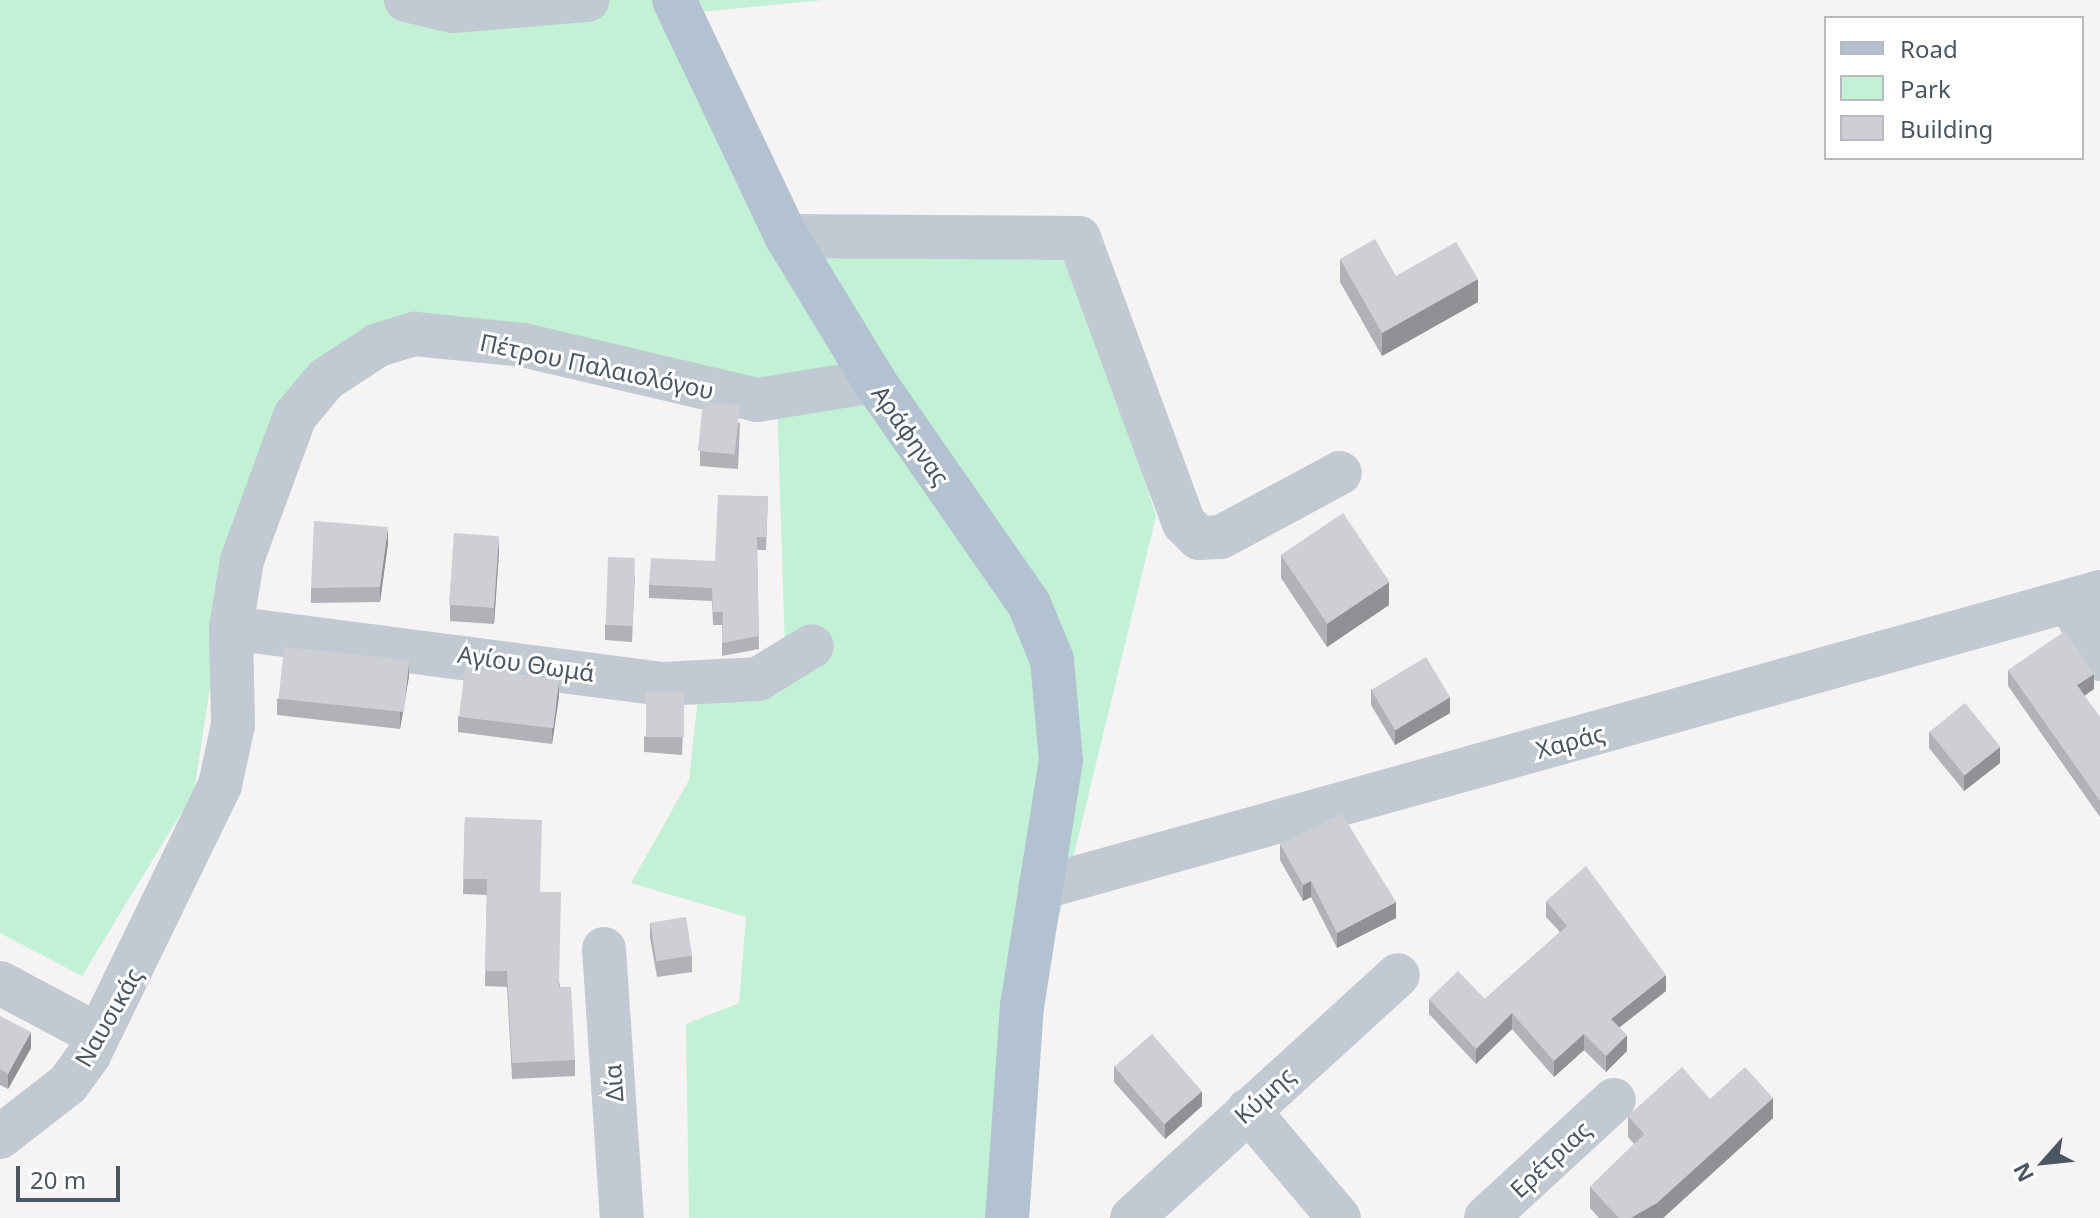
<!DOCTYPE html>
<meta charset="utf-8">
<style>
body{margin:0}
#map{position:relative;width:2100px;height:1218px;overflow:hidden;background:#f5f3f3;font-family:"Noto Sans",sans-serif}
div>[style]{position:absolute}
.green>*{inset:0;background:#c3f1d5}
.minor>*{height:44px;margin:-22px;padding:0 22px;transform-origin:22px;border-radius:22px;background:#c1cad2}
.major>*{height:44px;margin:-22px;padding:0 22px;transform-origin:22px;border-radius:22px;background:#b3c2d1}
.wall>*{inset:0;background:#b0b2b7}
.shaded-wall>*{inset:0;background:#909195}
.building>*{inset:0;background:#cdcfd5;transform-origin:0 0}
span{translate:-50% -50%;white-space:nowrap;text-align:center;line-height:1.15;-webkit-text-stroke:6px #fff;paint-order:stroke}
.street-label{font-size:24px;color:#4a5661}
.legend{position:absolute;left:1824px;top:16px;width:260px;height:144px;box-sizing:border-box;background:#fff;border:2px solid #b7bbc0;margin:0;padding:10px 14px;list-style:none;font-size:24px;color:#4a5661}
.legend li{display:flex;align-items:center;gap:16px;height:40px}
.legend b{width:40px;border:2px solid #b7bbc0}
.north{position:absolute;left:2004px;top:1122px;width:80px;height:80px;-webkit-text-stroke:6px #fff;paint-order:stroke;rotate:243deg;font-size:22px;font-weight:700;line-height:32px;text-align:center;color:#4a5661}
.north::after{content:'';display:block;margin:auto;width:28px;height:36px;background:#4a5661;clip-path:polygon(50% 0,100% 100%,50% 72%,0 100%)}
.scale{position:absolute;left:16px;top:1166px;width:104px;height:36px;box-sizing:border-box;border:4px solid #4a5661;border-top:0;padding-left:10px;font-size:24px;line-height:28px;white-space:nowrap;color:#4a5661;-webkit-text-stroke:6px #fff;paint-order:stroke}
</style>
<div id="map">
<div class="green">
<i style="clip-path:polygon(0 0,824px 0,658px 16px,775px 222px,1068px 234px,1156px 516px,986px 1218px,689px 1218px,686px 1024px,739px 1003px,746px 917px,631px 883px,689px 780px,698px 698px,786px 681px,777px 397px,402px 318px,304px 389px,228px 570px,194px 792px,82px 976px,0 933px)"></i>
</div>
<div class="minor">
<i style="left:406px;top:0;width:48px;rotate:13.2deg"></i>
<i style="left:453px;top:11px;width:135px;rotate:-4.7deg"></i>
<i style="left:786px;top:236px;width:293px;rotate:0.4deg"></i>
<i style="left:1079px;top:238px;width:304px;rotate:69.8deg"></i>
<i style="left:1184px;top:523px;width:21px;rotate:45deg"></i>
<i style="left:1199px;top:538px;width:22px;rotate:-3deg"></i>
<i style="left:1221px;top:537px;width:135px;rotate:-28.3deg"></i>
<i style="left:2071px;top:603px;width:63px;rotate:62.6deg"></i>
<i style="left:231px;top:628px;width:435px;rotate:7.4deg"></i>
<i style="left:662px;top:684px;width:96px;rotate:-3deg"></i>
<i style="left:758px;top:679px;width:63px;rotate:-31.4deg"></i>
<i style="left:1040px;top:888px;width:1101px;rotate:-15.6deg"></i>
<i style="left:604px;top:949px;width:270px;rotate:86.2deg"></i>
<i style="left:0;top:983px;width:87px;rotate:28deg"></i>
<i style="left:1248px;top:1110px;width:141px;rotate:49.9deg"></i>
<i style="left:0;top:1137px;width:86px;rotate:-37.9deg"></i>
<i style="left:68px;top:1084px;width:36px;rotate:-54deg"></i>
<i style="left:89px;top:1055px;width:300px;rotate:-64.1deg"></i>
<i style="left:220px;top:785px;width:61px;rotate:-77.8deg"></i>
<i style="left:233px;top:725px;width:97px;rotate:-91.2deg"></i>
<i style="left:231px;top:628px;width:69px;rotate:-80.8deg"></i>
<i style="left:242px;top:560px;width:153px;rotate:-69.8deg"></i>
<i style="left:295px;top:416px;width:48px;rotate:-50deg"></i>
<i style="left:326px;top:379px;width:62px;rotate:-33.2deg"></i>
<i style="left:378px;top:345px;width:39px;rotate:-17deg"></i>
<i style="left:415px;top:334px;width:109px;rotate:5.8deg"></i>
<i style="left:523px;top:345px;width:240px;rotate:13.2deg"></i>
<i style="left:757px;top:400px;width:119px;rotate:-9.2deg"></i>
<i style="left:1132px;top:1218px;width:360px;rotate:-42.4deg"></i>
<i style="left:1486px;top:1218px;width:174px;rotate:-42.7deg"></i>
</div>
<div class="major">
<i style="left:674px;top:0;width:261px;rotate:64.6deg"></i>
<i style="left:786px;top:236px;width:170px;rotate:58.7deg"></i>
<i style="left:874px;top:381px;width:272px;rotate:55.2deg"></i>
<i style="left:1029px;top:604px;width:61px;rotate:67.7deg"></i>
<i style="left:1052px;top:660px;width:100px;rotate:84.9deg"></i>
<i style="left:1061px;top:760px;width:248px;rotate:99deg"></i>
<i style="left:1022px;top:1005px;width:214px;rotate:94deg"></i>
</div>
<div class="wall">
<i style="clip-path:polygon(1340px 259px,1478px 302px,1382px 356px,1340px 282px)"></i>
<i style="clip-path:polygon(740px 422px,738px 469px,700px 466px,700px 451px)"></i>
<i style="clip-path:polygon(768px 496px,766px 550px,757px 550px,759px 649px,722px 656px,722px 625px,713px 625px,712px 601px,649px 598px,649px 585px,715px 561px)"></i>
<i style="clip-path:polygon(388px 543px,380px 602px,311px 603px,311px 588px)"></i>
<i style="clip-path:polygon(499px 552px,494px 624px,450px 621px,450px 605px)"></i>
<i style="clip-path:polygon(1281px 555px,1389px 605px,1327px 647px,1281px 578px)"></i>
<i style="clip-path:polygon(635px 574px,632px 642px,605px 640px,605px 625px)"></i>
<i style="clip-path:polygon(2008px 670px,2094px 689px,2084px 696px,2100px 717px,2100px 817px,2008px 686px)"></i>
<i style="clip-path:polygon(409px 676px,400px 729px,277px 715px,277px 699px)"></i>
<i style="clip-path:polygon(1371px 689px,1450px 713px,1395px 745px,1371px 705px)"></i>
<i style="clip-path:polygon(559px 696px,552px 744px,458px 732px,458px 716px)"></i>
<i style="clip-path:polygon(684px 708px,682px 755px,644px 752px,644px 737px)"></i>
<i style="clip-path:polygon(1929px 732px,2000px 763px,1964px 791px,1929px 748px)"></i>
<i style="clip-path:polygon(465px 817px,541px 892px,575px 1060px,575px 1076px,512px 1079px,507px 987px,485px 986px,487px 895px,463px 894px)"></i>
<i style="clip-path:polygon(1280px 844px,1396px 918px,1337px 948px,1311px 897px,1303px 901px,1280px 860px)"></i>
<i style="clip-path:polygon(1546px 901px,1666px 991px,1619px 1027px,1627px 1051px,1606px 1072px,1584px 1050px,1554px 1077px,1512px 1029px,1476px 1064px,1429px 1014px,1429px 999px,1485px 999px,1560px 932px,1546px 917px)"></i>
<i style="clip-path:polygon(650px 923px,692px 956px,692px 972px,657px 977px,650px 938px)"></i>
<i style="clip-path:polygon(0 1016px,31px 1048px,8px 1089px,0 1085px)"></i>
<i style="clip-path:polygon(1114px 1066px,1202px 1106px,1165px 1139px,1114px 1082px)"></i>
<i style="clip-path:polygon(1710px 1099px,1773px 1118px,1663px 1218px,1599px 1218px,1590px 1208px,1590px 1187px,1634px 1144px,1628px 1137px,1628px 1116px)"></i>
</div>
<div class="shaded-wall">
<i style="clip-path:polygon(1478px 279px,1478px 302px,1382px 356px,1382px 333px)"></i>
<i style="clip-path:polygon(388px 527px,388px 543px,380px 602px,380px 587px)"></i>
<i style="clip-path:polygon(499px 536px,499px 552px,494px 624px,494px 609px)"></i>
<i style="clip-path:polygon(1389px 582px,1389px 605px,1327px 647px,1327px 624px)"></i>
<i style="clip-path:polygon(409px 661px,409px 676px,400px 729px,400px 713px)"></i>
<i style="clip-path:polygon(2094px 674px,2094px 689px,2077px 701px,2077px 685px)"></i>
<i style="clip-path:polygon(559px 680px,559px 696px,552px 744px,552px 728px)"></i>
<i style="clip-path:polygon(1450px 697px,1450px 713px,1395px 745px,1395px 730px)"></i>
<i style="clip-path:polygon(2000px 747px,2000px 763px,1964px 791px,1964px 775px)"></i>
<i style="clip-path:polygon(1311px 881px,1311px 897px,1303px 901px,1303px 885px)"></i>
<i style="clip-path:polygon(1396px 902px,1396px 918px,1337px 948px,1337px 933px)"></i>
<i style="clip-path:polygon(1666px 975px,1666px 991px,1611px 1034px,1611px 1019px)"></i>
<i style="clip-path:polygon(1512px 1013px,1512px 1029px,1476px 1064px,1476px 1049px)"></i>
<i style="clip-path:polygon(31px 1032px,31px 1048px,8px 1089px,8px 1074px)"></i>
<i style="clip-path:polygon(1584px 1034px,1584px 1050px,1554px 1077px,1554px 1061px)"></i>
<i style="clip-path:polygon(1627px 1035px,1627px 1051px,1606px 1072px,1606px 1056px)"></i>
<i style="clip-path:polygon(1202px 1091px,1202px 1106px,1165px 1139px,1165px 1124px)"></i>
<i style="clip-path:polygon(1773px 1098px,1773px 1118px,1663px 1218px,1631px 1218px)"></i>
</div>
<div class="building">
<i style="clip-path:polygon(1375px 239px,1396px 276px,1456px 242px,1478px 279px,1382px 333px,1340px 259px)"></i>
<i style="left:703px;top:402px;width:37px;height:49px;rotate:6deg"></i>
<i style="clip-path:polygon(718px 495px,768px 496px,766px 537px,757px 537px,759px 636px,722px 643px,723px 612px,713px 612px,712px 588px,649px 585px,651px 558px,715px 561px)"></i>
<i style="left:1343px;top:513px;width:83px;height:75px;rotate:56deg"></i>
<i style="clip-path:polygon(314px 521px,388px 527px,380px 587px,311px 588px)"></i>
<i style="left:454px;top:533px;width:45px;height:72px;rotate:4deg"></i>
<i style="left:608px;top:557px;width:27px;height:68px;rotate:2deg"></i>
<i style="clip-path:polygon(2065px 631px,2094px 674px,2077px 685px,2100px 717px,2100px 801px,2008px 670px)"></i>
<i style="left:284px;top:647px;width:126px;height:52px;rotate:6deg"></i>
<i style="left:1426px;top:657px;width:47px;height:64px;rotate:59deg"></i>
<i style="left:465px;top:668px;width:95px;height:49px;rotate:7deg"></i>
<i style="left:646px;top:692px;width:38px;height:45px"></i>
<i style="left:1965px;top:703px;width:56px;height:46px;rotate:51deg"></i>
<i style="clip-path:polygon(1342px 814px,1396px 902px,1337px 933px,1311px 881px,1303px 885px,1280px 844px)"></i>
<i style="clip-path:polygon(465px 817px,542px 820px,540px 892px,561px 892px,559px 987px,571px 987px,575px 1060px,512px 1063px,507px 971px,485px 971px,487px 879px,463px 879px)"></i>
<i style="clip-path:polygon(1586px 866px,1666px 975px,1611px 1019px,1627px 1035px,1606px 1056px,1584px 1034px,1554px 1061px,1512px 1013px,1476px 1049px,1429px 999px,1458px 971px,1485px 999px,1567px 926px,1546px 901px)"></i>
<i style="left:686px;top:917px;width:39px;height:36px;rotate:81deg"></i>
<i style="clip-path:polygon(0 1016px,31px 1032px,8px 1074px,0 1069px)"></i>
<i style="left:1152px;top:1034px;width:76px;height:50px;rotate:49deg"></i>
<i style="clip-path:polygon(1682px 1067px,1710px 1099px,1745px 1067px,1773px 1098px,1657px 1203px,1631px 1218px,1619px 1218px,1590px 1187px,1644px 1134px,1628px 1116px)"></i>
</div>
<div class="street-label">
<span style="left:597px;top:366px;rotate:12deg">Πέτρου Παλαιολόγου</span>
<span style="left:911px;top:435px;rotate:55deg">Αράφηνας</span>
<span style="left:526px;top:663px;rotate:8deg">Αγίου Θωμά</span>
<span style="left:1570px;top:741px;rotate:-15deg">Χαράς</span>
<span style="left:108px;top:1017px;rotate:-60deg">Ναυσικάς</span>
<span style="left:613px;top:1083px;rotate:-94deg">Δία</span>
<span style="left:1264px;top:1095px;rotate:-42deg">Κύμης</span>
<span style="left:1550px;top:1159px;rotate:-43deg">Ερέτριας</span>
</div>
<ul class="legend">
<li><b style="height:10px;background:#b3c2d1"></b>Road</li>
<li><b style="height:22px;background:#c3f1d5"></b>Park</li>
<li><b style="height:22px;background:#cdcfd5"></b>Building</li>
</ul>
<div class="north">N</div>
<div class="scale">20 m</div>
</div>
